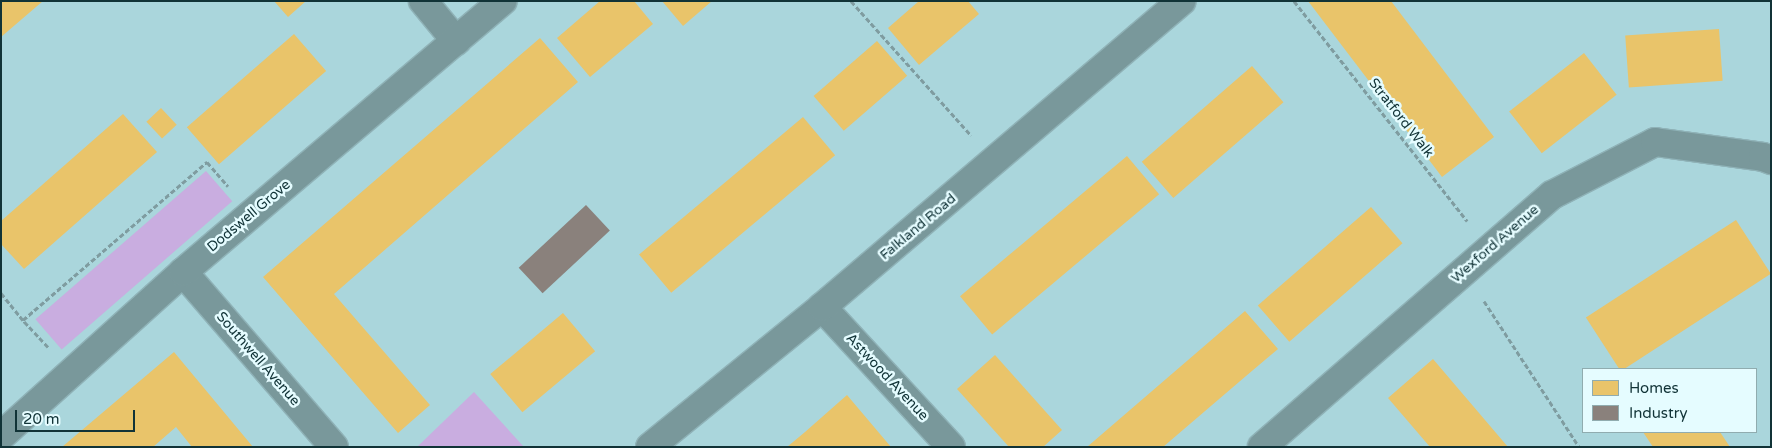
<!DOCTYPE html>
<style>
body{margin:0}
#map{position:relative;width:1772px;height:448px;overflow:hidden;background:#aad6dc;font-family:"Varela Round",sans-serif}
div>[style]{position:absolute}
.green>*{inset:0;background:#c9ade0;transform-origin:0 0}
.homes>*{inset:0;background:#e9c46a;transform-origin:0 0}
.industry>*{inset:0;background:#8a817c;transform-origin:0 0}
.path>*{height:3px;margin-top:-1.5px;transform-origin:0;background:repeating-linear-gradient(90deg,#7f9ca0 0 5px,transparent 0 7.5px)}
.roads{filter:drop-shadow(1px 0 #8fb2b7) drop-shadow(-1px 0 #8fb2b7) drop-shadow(0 1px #8fb2b7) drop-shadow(0 -1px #8fb2b7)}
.minor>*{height:28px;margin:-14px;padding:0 14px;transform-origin:14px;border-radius:14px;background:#79989b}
span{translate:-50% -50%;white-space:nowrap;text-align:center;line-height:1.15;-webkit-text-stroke:5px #e5fcff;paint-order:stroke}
.street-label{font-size:14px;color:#113337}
.frame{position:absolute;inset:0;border:2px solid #113337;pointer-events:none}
.legend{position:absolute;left:1582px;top:368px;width:175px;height:65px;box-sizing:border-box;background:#e5fcff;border:1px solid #90acaf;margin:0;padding:6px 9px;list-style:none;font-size:15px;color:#113337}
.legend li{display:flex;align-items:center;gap:10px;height:25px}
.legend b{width:25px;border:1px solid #90acaf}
.scale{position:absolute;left:15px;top:410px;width:120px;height:22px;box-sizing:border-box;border:2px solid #113337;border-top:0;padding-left:6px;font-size:15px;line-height:18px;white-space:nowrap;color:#113337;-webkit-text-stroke:4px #e5fcff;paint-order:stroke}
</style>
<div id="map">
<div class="green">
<i style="left:206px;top:171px;width:40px;height:226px;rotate:49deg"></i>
<i style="clip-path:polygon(474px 392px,524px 447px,417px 447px)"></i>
</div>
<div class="homes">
<i style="clip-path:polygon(1px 1px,43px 1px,1px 37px)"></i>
<i style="clip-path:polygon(274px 1px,306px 1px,288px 17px)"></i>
<i style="clip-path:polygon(600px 1px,634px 1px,653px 24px,590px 77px,557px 38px)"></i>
<i style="clip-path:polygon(662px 1px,712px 1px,683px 26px)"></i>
<i style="clip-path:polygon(919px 1px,968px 1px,979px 14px,919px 65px,888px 28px)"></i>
<i style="clip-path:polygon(1308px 1px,1391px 1px,1494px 137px,1442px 177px)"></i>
<i style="left:1719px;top:29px;width:52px;height:94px;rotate:86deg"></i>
<i style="left:294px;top:34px;width:49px;height:142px;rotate:49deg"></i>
<i style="clip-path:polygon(540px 38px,578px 82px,334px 294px,430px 405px,398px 433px,263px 277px)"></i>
<i style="left:877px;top:41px;width:46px;height:84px;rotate:49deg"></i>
<i style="left:1584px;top:53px;width:53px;height:95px;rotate:52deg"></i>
<i style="left:1252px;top:66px;width:48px;height:146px;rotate:49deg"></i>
<i style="left:161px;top:108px;width:23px;height:20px;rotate:47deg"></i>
<i style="clip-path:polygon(123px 114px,157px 152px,24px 269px,1px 244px,1px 221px)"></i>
<i style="left:803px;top:117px;width:50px;height:214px;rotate:50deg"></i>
<i style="left:1127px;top:156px;width:50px;height:218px;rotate:50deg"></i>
<i style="left:1371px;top:207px;width:48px;height:150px;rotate:49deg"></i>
<i style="left:1736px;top:220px;width:64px;height:179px;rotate:57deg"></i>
<i style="clip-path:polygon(1245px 311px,1278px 349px,1246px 376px,1163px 447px,1087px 447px)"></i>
<i style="left:563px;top:313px;width:50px;height:95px;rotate:50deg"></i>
<i style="clip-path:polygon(174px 352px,253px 447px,192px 447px,176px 427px,153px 447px,62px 447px)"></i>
<i style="clip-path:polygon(995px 355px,1062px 430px,1043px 447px,1009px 447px,957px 389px)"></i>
<i style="clip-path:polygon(1433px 359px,1456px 386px,1508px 447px,1430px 447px,1388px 398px)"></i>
<i style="clip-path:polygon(847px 395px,891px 447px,787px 447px,805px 432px)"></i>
<i style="clip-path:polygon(1643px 432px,1720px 432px,1730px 447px,1653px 447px)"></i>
</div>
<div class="industry">
<i style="left:586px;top:205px;width:35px;height:92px;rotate:47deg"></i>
</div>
<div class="path">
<i style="left:851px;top:1px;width:180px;rotate:48.2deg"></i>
<i style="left:1294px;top:1px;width:280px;rotate:51.8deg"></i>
<i style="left:1px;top:293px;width:35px;rotate:51deg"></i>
<i style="left:1484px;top:301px;width:174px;rotate:56.9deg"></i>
<i style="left:48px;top:347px;width:37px;rotate:-133deg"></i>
<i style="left:23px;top:320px;width:243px;rotate:-40.7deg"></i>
<i style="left:207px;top:162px;width:32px;rotate:49deg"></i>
</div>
<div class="roads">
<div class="minor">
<i style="left:423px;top:1px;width:52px;rotate:50.5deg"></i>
<i style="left:183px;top:272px;width:231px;rotate:49.2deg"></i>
<i style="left:822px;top:307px;width:190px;rotate:47.3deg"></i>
<i style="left:1px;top:436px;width:245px;rotate:-42deg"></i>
<i style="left:183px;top:272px;width:419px;rotate:-40.3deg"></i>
<i style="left:650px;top:447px;width:222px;rotate:-39.1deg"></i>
<i style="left:822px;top:307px;width:472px;rotate:-40.4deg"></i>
<i style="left:1262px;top:447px;width:384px;rotate:-41deg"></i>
<i style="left:1552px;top:195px;width:116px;rotate:-27.2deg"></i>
<i style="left:1655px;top:142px;width:109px;rotate:7.9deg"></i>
<i style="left:1763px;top:157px;width:9px;rotate:21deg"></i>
</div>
</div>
<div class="street-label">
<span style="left:1401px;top:118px;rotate:52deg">Stratford Walk</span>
<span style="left:249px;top:216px;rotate:-40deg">Dodswell Grove</span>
<span style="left:918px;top:227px;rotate:-40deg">Falkland Road</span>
<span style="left:1495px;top:244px;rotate:-41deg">Wexford Avenue</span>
<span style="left:258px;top:359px;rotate:49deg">Southwell Avenue</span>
<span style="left:887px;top:377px;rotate:47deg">Astwood Avenue</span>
</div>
<div class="frame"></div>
<ul class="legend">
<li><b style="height:14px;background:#e9c46a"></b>Homes</li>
<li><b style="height:14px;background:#8a817c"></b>Industry</li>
</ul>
<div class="scale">20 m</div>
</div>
